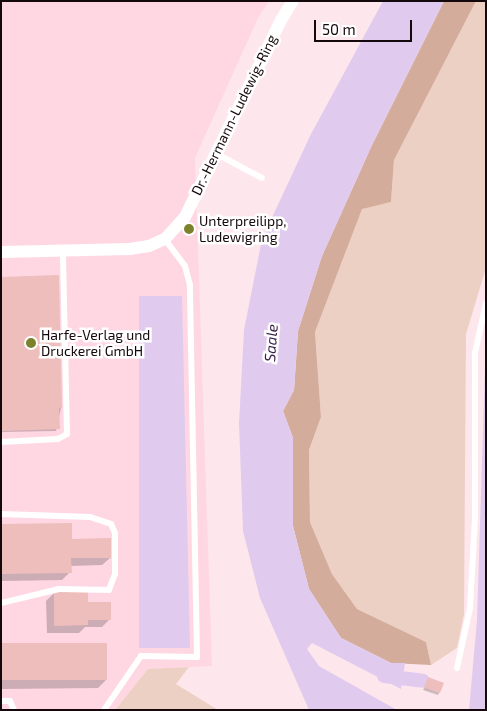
<!DOCTYPE html>
<style>
body{margin:0}
#map{position:relative;width:487px;height:711px;overflow:hidden;background:#fee6ed;font-family:"Exo 2",sans-serif}
div>[style]{position:absolute}
.built>*{inset:0;background:#ffd7e3}
.green>*{inset:0;background:#edd0c4}
.forest>*{inset:0;background:#d4ac9b}
.water>*{inset:0;background:#e0cbee}
.shadow>*{inset:0;background:#0003}
.canal>*{height:14px;margin:-7px;padding:0 7px;transform-origin:7px;border-radius:7px;background:#e0cbee}
.building>*{inset:0;background:#edbebc;transform-origin:0 0}
.lane>*{height:6px;margin:-3px;padding:0 3px;transform-origin:3px;border-radius:3px;background:#fff}
.street>*{height:12px;margin:-6px;padding:0 6px;transform-origin:6px;border-radius:6px;background:#fff}
.dots>*{width:14px;height:14px;translate:-50% -50%;box-sizing:border-box;border:2px solid #fff;border-radius:50%}
span{translate:-50% -50%;white-space:nowrap;text-align:center;line-height:1.15;-webkit-text-stroke:5px #fff;paint-order:stroke}
.street-label{font-size:14px;color:#15080c}
.poi-label{font-size:14px;color:#15080c}
.left{translate:0 -50%;text-align:left}
.water-label{font-size:15px;color:#381c47;font-style:italic}
.frame{position:absolute;inset:0;border:2px solid #15080c;pointer-events:none}
.scale{position:absolute;left:314px;top:20px;width:98px;height:22px;box-sizing:border-box;border:2px solid #15080c;border-top:0;padding-left:6px;font-size:15px;line-height:18px;white-space:nowrap;color:#15080c;-webkit-text-stroke:4px #fff;paint-order:stroke}
</style>
<div id="map">
<div class="built">
<i style="clip-path:polygon(1px 1px,269px 1px,258px 18px,195px 158px,212px 666px,148px 669px,115px 710px,1px 710px)"></i>
</div>
<div class="green">
<i style="clip-path:polygon(476px 1px,486px 1px,486px 268px,466px 334px,464px 614px,457px 648px,431px 665px,426px 642px,357px 609px,332px 574px,310px 522px,309px 450px,321px 417px,315px 332px,362px 208px,391px 202px,394px 160px)"></i>
<i style="clip-path:polygon(189px 667px,176px 684px,218px 710px,115px 710px,148px 669px)"></i>
</div>
<div class="forest">
<i style="clip-path:polygon(444px 1px,476px 1px,394px 160px,391px 202px,362px 209px,315px 332px,321px 417px,309px 450px,310px 522px,332px 574px,357px 609px,426px 642px,431px 665px,391px 663px,341px 638px,309px 589px,293px 526px,293px 438px,283px 411px,294px 390px,298px 331px,322px 256px,372px 145px)"></i>
</div>
<div class="water">
<i style="clip-path:polygon(383px 1px,444px 1px,372px 145px,322px 256px,298px 331px,294px 390px,283px 411px,293px 438px,293px 526px,309px 589px,341px 638px,391px 663px,405px 663px,401px 689px,312px 643px,307px 649px,319px 666px,397px 710px,309px 710px,260px 598px,243px 531px,239px 423px,244px 330px,262px 239px,310px 136px)"></i>
<i style="clip-path:polygon(139px 296px,182px 296px,190px 648px,139px 648px)"></i>
<i style="clip-path:polygon(486px 336px,486px 710px,469px 710px,477px 620px)"></i>
</div>
<div class="shadow">
<i style="clip-path:polygon(1px 278px,61px 408px,56px 431px,1px 432px)"></i>
<i style="clip-path:polygon(1px 525px,70px 540px,110px 558px,102px 565px,70px 566px,70px 572px,62px 580px,1px 581px)"></i>
<i style="clip-path:polygon(54px 593px,86px 603px,110px 619px,102px 627px,85px 627px,79px 633px,47px 633px,46px 601px)"></i>
<i style="clip-path:polygon(1px 645px,106px 680px,98px 688px,1px 689px)"></i>
<i style="clip-path:polygon(429px 679px,443px 683px,438px 695px,423px 690px)"></i>
</div>
<div class="canal">
<i style="left:384px;top:676px;width:39px;rotate:7deg"></i>
</div>
<div class="building">
<i style="clip-path:polygon(59px 275px,62px 408px,59px 408px,60px 429px,2px 431px,1px 277px)"></i>
<i style="clip-path:polygon(72px 523px,72px 539px,111px 538px,111px 558px,71px 558px,72px 573px,1px 574px,1px 524px)"></i>
<i style="clip-path:polygon(88px 591px,88px 602px,111px 602px,111px 620px,88px 620px,88px 625px,54px 626px,54px 592px)"></i>
<i style="left:107px;top:643px;width:37px;height:106px;rotate:90deg"></i>
<i style="left:428px;top:677px;width:17px;height:11px;rotate:21deg"></i>
</div>
<div class="lane">
<i style="left:215px;top:153px;width:53px;rotate:28deg"></i>
<i style="left:1px;top:442px;width:57px;rotate:-3deg"></i>
<i style="left:58px;top:439px;width:10px;rotate:-29deg"></i>
<i style="left:67px;top:434px;width:183px;rotate:-91.3deg"></i>
<i style="left:1px;top:514px;width:89px;rotate:1.9deg"></i>
<i style="left:90px;top:517px;width:22px;rotate:18deg"></i>
<i style="left:111px;top:524px;width:10px;rotate:66deg"></i>
<i style="left:115px;top:533px;width:41px;rotate:90deg"></i>
<i style="left:115px;top:574px;width:17px;rotate:111deg"></i>
<i style="left:109px;top:590px;width:50px;rotate:-178.9deg"></i>
<i style="left:59px;top:589px;width:60px;rotate:166.4deg"></i>
<i style="left:457px;top:668px;width:61px;rotate:-77.8deg"></i>
<i style="left:470px;top:608px;width:90px;rotate:-86.8deg"></i>
<i style="left:475px;top:518px;width:165px;rotate:-90deg"></i>
<i style="left:475px;top:353px;width:51px;rotate:-77.6deg"></i>
<i style="left:1px;top:701px;width:9px"></i>
<i style="left:10px;top:701px;width:10px;rotate:66deg"></i>
<i style="left:104px;top:710px;width:65px;rotate:-55.6deg"></i>
<i style="left:141px;top:656px;width:56px;rotate:1deg"></i>
<i style="left:197px;top:657px;width:372px;rotate:-91.1deg"></i>
<i style="left:190px;top:285px;width:20px;rotate:-105deg"></i>
<i style="left:185px;top:266px;width:34px;rotate:-127deg"></i>
</div>
<div class="street">
<i style="left:1px;top:252px;width:129px;rotate:-1.3deg"></i>
<i style="left:130px;top:249px;width:19px;rotate:-9deg"></i>
<i style="left:149px;top:246px;width:17px;rotate:-24deg"></i>
<i style="left:165px;top:239px;width:30px;rotate:-48deg"></i>
<i style="left:185px;top:217px;width:219px;rotate:-64deg"></i>
<i style="left:281px;top:20px;width:22px;rotate:-58deg"></i>
</div>
<div class="dots">
<i style="left:189px;top:229px;background:#7c822c"></i>
<i style="left:31px;top:343px;background:#7c822c"></i>
</div>
<div class="street-label">
<span style="left:234px;top:115px;rotate:-64deg">Dr.-Hermann-Ludewig-Ring</span>
</div>
<div class="poi-label">
<span class="left" style="left:199px;top:229px">Unterpreilipp,<br>Ludewigring</span>
<span class="left" style="left:41px;top:343px">Harfe-Verlag und<br>Druckerei GmbH</span>
</div>
<div class="water-label">
<span style="left:271px;top:343px;rotate:-86deg">Saale</span>
</div>
<div class="frame"></div>
<div class="scale">50 m</div>
</div>
